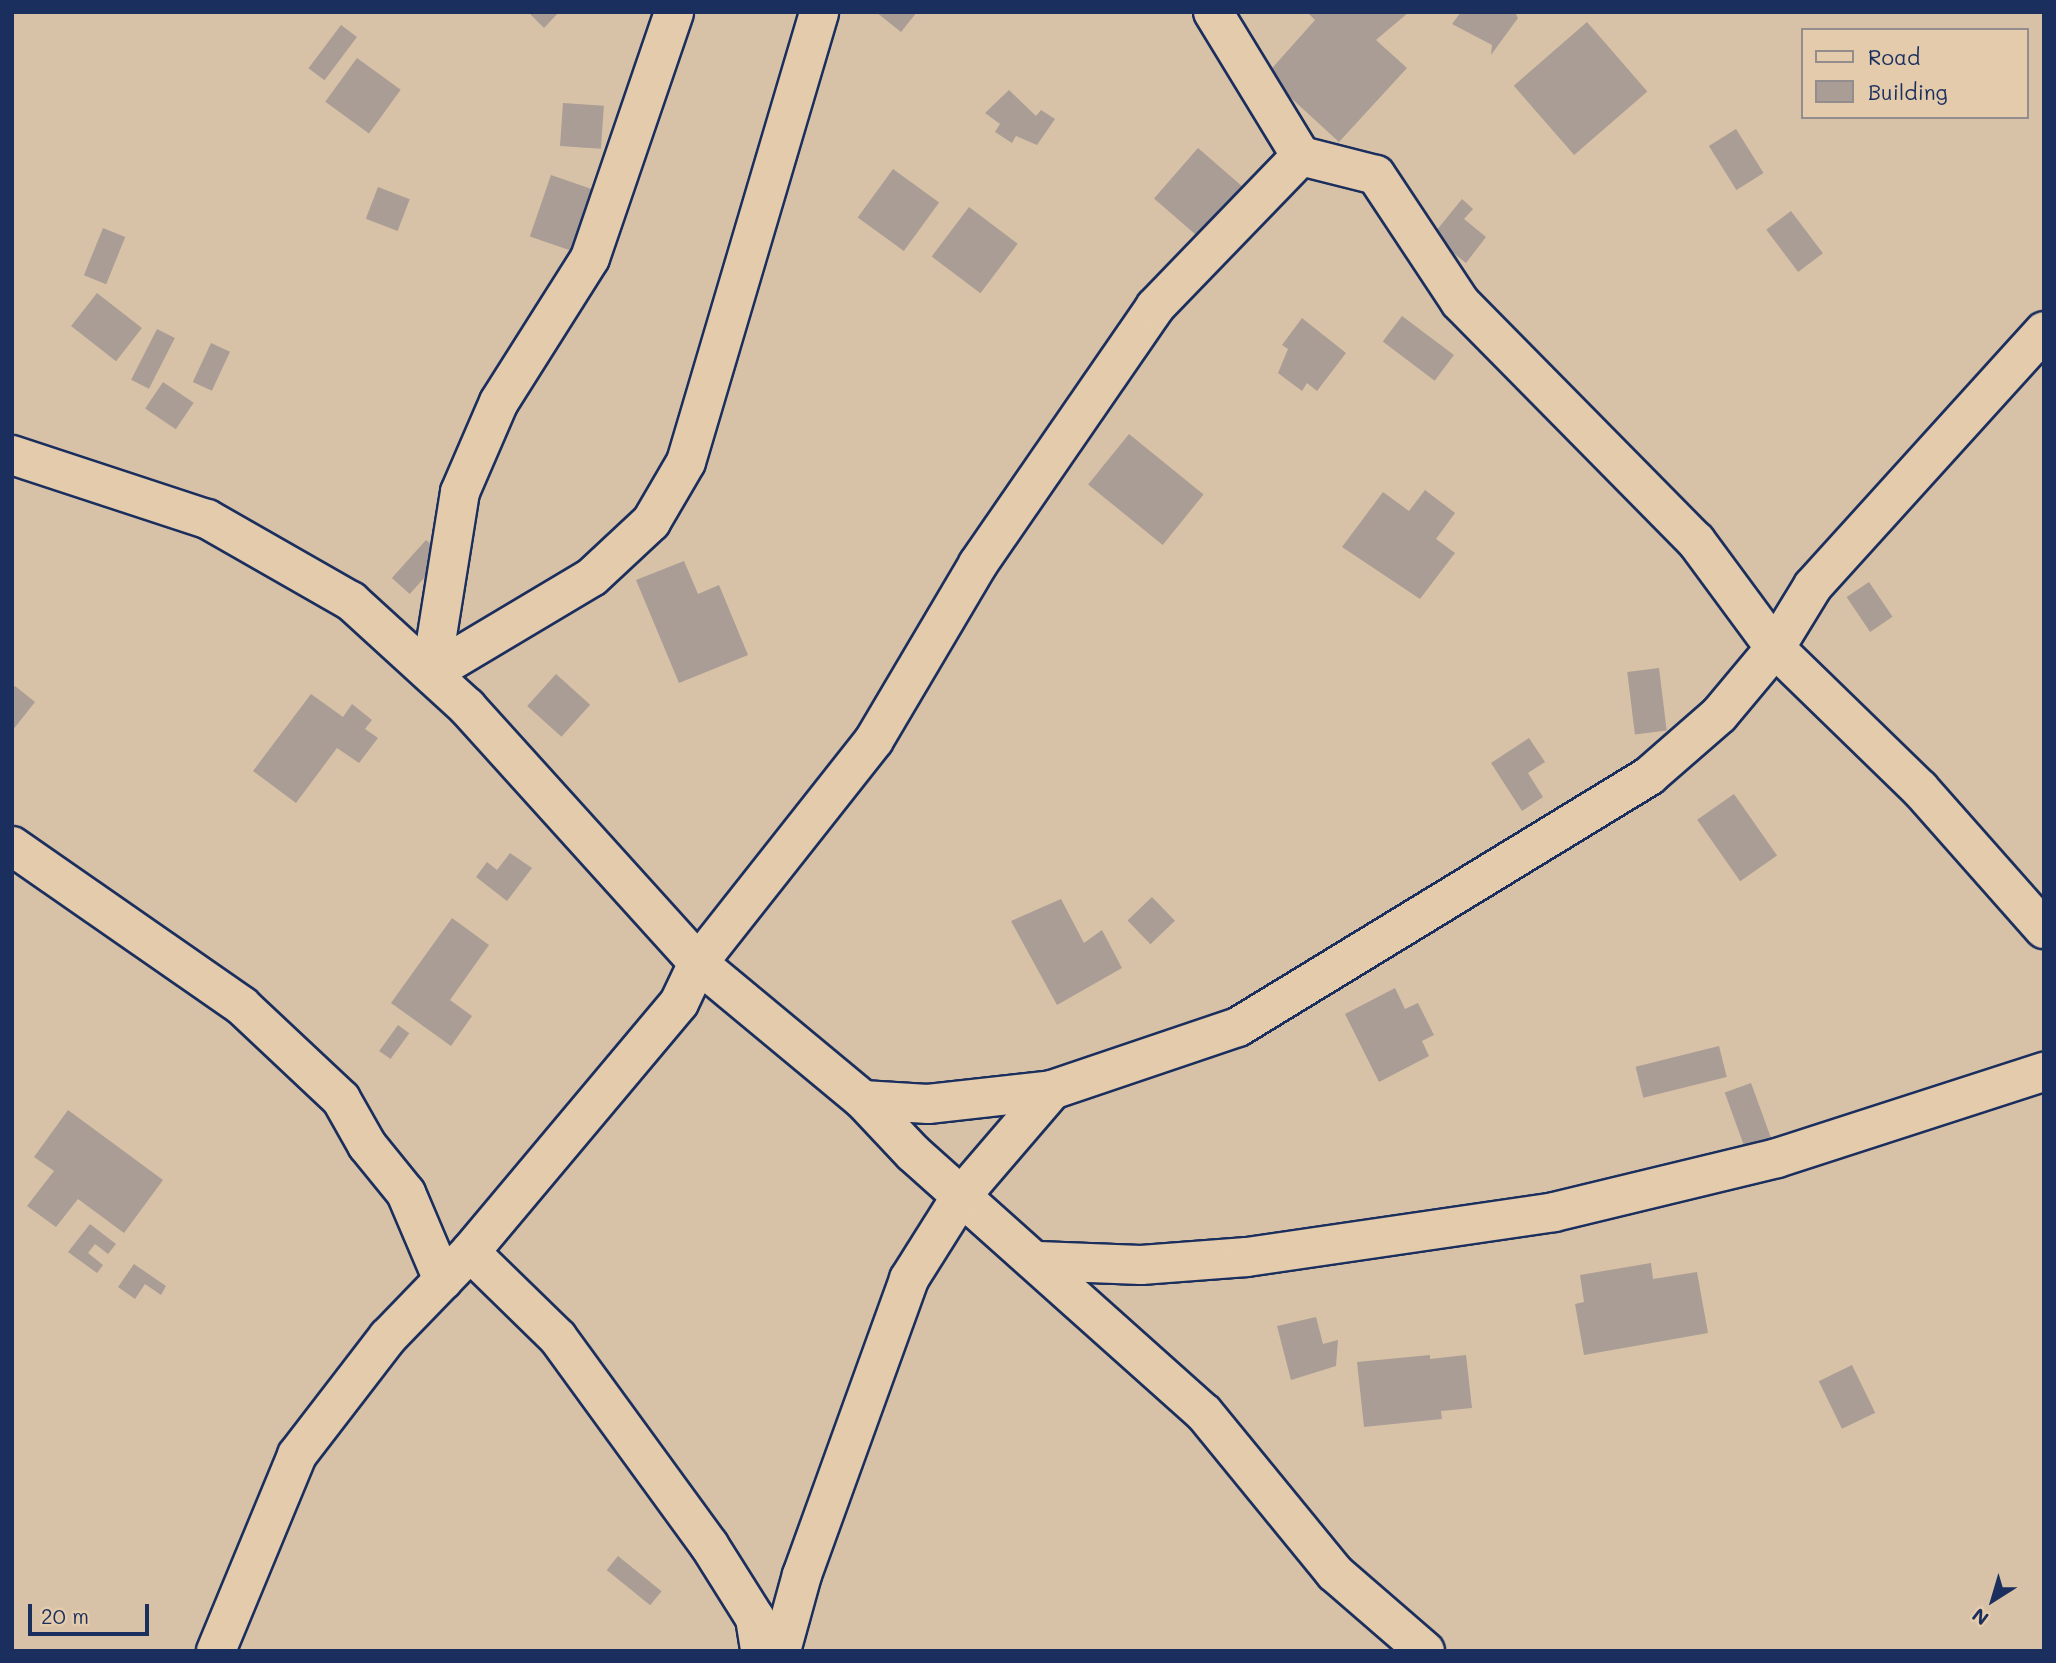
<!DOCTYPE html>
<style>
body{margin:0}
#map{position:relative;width:2056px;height:1663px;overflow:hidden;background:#d8c2a7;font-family:Mali,sans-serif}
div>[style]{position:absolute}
.building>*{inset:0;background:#a99d95;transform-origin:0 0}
.roads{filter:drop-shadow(2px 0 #1b2f5e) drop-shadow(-2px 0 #1b2f5e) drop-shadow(0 2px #1b2f5e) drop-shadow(0 -2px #1b2f5e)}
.minor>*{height:38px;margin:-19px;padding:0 19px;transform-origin:19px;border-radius:19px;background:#e4cbac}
span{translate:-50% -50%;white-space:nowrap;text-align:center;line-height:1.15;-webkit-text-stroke:5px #e4cbac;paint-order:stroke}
.frame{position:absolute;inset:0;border:14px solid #1b2f5e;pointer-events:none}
.legend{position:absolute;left:1801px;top:28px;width:228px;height:91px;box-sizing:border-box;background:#e4cbac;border:2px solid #948d8d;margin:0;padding:9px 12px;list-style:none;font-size:21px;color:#1b2f5e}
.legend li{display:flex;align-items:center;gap:14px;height:35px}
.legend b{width:35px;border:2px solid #948d8d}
.north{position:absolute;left:1958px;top:1565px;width:70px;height:70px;-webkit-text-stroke:5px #e4cbac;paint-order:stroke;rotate:217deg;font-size:19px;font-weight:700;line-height:28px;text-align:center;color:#1b2f5e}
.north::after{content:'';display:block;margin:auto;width:24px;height:32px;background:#1b2f5e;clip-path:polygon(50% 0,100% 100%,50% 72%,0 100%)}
.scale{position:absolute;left:28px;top:1604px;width:121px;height:32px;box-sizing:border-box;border:4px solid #1b2f5e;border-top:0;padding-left:9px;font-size:21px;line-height:24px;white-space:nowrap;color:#1b2f5e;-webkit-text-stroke:5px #e4cbac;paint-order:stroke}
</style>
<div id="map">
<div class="building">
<i style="clip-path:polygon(528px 12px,559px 12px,544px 28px)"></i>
<i style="clip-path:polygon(876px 12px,917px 12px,901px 32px)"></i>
<i style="clip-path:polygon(1307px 12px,1409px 12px,1376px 40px,1407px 68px,1339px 142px,1266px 75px,1315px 20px)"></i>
<i style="clip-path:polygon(1461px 12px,1515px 12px,1518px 18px,1491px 55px,1492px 45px,1452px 24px)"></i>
<i style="left:1587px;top:22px;width:92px;height:97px;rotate:49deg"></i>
<i style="left:341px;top:25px;width:20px;height:54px;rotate:37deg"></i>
<i style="left:357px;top:58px;width:54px;height:54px;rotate:36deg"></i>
<i style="clip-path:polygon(1009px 90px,1036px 116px,1041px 110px,1055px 119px,1037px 145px,1016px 136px,1012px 143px,995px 132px,1000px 124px,985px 113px)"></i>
<i style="left:563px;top:103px;width:41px;height:43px;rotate:4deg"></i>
<i style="left:1736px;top:129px;width:52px;height:32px;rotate:58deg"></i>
<i style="left:1198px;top:148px;width:58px;height:67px;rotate:41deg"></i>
<i style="left:893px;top:169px;width:57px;height:60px;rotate:36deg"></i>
<i style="left:551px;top:175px;width:62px;height:65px;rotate:19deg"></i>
<i style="left:378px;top:187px;width:34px;height:34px;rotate:21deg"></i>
<i style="clip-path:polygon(1462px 199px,1473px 209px,1464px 219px,1486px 237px,1466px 263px,1432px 236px)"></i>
<i style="left:969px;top:207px;width:61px;height:62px;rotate:37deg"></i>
<i style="left:1791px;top:211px;width:53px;height:31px;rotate:53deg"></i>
<i style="left:103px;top:228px;width:24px;height:51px;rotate:22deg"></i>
<i style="left:97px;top:293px;width:57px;height:42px;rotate:38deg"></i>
<i style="left:1402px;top:316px;width:65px;height:32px;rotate:37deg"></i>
<i style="clip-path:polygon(1302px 318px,1346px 353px,1317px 391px,1307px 383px,1302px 391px,1278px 373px,1288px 349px,1282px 345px)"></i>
<i style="left:157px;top:329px;width:20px;height:57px;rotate:27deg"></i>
<i style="left:211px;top:343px;width:21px;height:43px;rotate:25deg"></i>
<i style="left:163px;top:382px;width:37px;height:32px;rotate:34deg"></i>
<i style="left:1129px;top:434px;width:96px;height:65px;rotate:39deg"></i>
<i style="clip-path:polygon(1425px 490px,1455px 513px,1436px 539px,1455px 553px,1420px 599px,1342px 547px,1383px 492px,1409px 511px)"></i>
<i style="left:426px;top:540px;width:24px;height:51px;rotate:42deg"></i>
<i style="clip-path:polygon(684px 561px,698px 594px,719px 585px,748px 655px,679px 683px,636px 580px)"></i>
<i style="left:1869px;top:582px;width:42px;height:27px;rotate:56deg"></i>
<i style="left:1659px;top:668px;width:63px;height:32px;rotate:83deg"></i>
<i style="left:556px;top:674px;width:46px;height:43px;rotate:42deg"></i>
<i style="clip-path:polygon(15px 686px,35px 702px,12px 731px,12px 690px)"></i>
<i style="clip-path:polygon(311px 694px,343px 717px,352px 704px,372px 720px,365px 729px,378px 738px,359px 763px,337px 748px,296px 803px,253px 771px)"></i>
<i style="clip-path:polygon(1529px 738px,1545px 762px,1528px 773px,1543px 797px,1522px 811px,1491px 763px)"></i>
<i style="left:1734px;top:794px;width:75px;height:45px;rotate:55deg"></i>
<i style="clip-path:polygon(510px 853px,532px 868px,507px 901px,476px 877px,487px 862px,497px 870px)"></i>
<i style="left:1152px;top:897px;width:33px;height:34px;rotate:46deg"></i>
<i style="clip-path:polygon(1061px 899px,1084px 943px,1102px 930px,1122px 968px,1057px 1005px,1011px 921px)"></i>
<i style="clip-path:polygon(452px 918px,489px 945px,450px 1000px,472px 1016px,451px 1046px,391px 1003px)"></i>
<i style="clip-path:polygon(1395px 988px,1405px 1009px,1418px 1003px,1434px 1035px,1422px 1041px,1429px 1056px,1379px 1082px,1345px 1014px)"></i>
<i style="left:398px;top:1025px;width:14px;height:32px;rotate:36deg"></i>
<i style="left:1719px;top:1046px;width:32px;height:86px;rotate:76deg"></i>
<i style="left:1751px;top:1083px;width:59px;height:28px;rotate:70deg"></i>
<i style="clip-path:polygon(68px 1110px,163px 1180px,124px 1233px,78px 1199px,56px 1227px,27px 1206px,54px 1171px,34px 1157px)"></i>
<i style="clip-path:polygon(90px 1224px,116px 1244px,108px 1254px,95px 1244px,88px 1253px,103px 1265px,97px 1273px,68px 1252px)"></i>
<i style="clip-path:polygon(1651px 1263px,1653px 1279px,1697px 1272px,1708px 1333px,1584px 1355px,1575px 1304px,1584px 1302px,1580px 1275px)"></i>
<i style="clip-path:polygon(134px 1264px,166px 1286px,161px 1295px,145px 1284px,135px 1299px,118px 1287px)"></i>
<i style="clip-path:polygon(1316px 1317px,1323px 1344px,1338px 1340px,1336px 1366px,1291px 1380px,1277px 1326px)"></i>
<i style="clip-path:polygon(1430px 1355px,1430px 1359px,1466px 1355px,1472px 1408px,1441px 1411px,1442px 1419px,1364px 1427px,1357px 1362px)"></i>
<i style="left:1852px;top:1365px;width:53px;height:37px;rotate:64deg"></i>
<i style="left:618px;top:1556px;width:56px;height:18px;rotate:39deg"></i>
</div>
<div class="roads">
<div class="minor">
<i style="left:1213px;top:12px;width:169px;rotate:58.6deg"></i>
<i style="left:1301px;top:156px;width:77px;rotate:14.2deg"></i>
<i style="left:1376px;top:175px;width:152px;rotate:56.5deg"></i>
<i style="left:1460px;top:302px;width:336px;rotate:45.4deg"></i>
<i style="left:1696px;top:541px;width:133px;rotate:53.6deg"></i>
<i style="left:1775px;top:648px;width:202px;rotate:44.2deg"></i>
<i style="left:1920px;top:789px;width:187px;rotate:48.5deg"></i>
<i style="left:12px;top:455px;width:205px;rotate:18.2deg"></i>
<i style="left:207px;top:519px;width:166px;rotate:29.7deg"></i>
<i style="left:351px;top:601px;width:157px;rotate:42.4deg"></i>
<i style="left:467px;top:707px;width:345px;rotate:47.9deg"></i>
<i style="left:698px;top:963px;width:214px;rotate:39.7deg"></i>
<i style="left:863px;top:1100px;width:73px;rotate:46.7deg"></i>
<i style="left:913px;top:1153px;width:390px;rotate:41.8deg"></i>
<i style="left:1204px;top:1413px;width:207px;rotate:50.7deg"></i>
<i style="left:1335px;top:1573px;width:119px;rotate:40.9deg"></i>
<i style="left:431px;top:673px;width:187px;rotate:-30.8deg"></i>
<i style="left:592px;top:577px;width:81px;rotate:-43deg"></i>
<i style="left:651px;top:522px;width:69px;rotate:-59.7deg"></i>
<i style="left:686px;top:462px;width:469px;rotate:-73.5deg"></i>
<i style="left:431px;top:673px;width:183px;rotate:-80.9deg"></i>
<i style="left:460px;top:492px;width:98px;rotate:-66.6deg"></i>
<i style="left:499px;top:402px;width:170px;rotate:-57.7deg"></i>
<i style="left:590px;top:258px;width:260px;rotate:-71.1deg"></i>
<i style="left:12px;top:846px;width:280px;rotate:34.8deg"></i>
<i style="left:242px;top:1006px;width:136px;rotate:43.2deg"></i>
<i style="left:341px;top:1099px;width:53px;rotate:60.5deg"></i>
<i style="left:367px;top:1145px;width:62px;rotate:50.9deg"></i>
<i style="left:406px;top:1193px;width:95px;rotate:67deg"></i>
<i style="left:863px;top:1100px;width:65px;rotate:3.5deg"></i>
<i style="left:928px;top:1104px;width:125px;rotate:-6.4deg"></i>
<i style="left:1052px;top:1090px;width:196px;rotate:-18.7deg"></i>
<i style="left:1238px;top:1027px;width:482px;rotate:-31.4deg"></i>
<i style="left:1649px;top:776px;width:93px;rotate:-41.1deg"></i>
<i style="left:1719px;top:715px;width:87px;rotate:-50.1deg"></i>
<i style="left:1775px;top:648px;width:73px;rotate:-58.5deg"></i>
<i style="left:1813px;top:586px;width:344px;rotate:-47.8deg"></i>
<i style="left:470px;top:1252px;width:123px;rotate:44.3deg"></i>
<i style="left:558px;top:1338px;width:256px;rotate:53.9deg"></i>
<i style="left:709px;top:1545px;width:86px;rotate:57.8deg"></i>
<i style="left:755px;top:1618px;width:33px;rotate:81deg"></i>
<i style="left:1038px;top:1261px;width:103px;rotate:2.2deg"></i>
<i style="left:1141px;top:1265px;width:106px;rotate:-4.3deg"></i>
<i style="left:1247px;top:1257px;width:310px;rotate:-8.3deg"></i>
<i style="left:1554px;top:1212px;width:229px;rotate:-13.6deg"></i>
<i style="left:1777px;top:1158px;width:281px;rotate:-17.9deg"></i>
<i style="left:216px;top:1651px;width:212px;rotate:-67.5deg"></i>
<i style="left:297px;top:1455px;width:149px;rotate:-52.4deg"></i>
<i style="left:388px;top:1337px;width:118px;rotate:-46deg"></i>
<i style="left:470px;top:1252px;width:325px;rotate:-50deg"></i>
<i style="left:679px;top:1003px;width:44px;rotate:-64.6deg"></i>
<i style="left:698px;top:963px;width:284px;rotate:-51.7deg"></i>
<i style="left:874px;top:740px;width:204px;rotate:-59.4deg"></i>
<i style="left:978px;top:564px;width:312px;rotate:-55.4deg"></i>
<i style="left:1155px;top:307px;width:210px;rotate:-46deg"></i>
<i style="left:781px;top:1651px;width:79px;rotate:-74.6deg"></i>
<i style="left:802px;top:1575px;width:315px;rotate:-70.1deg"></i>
<i style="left:909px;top:1279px;width:99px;rotate:-57.8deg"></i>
<i style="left:962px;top:1195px;width:138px;rotate:-49.4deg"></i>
</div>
</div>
<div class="frame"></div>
<ul class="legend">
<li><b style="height:9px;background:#e4cbac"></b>Road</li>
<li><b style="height:19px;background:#a99d95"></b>Building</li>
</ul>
<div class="north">N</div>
<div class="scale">20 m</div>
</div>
